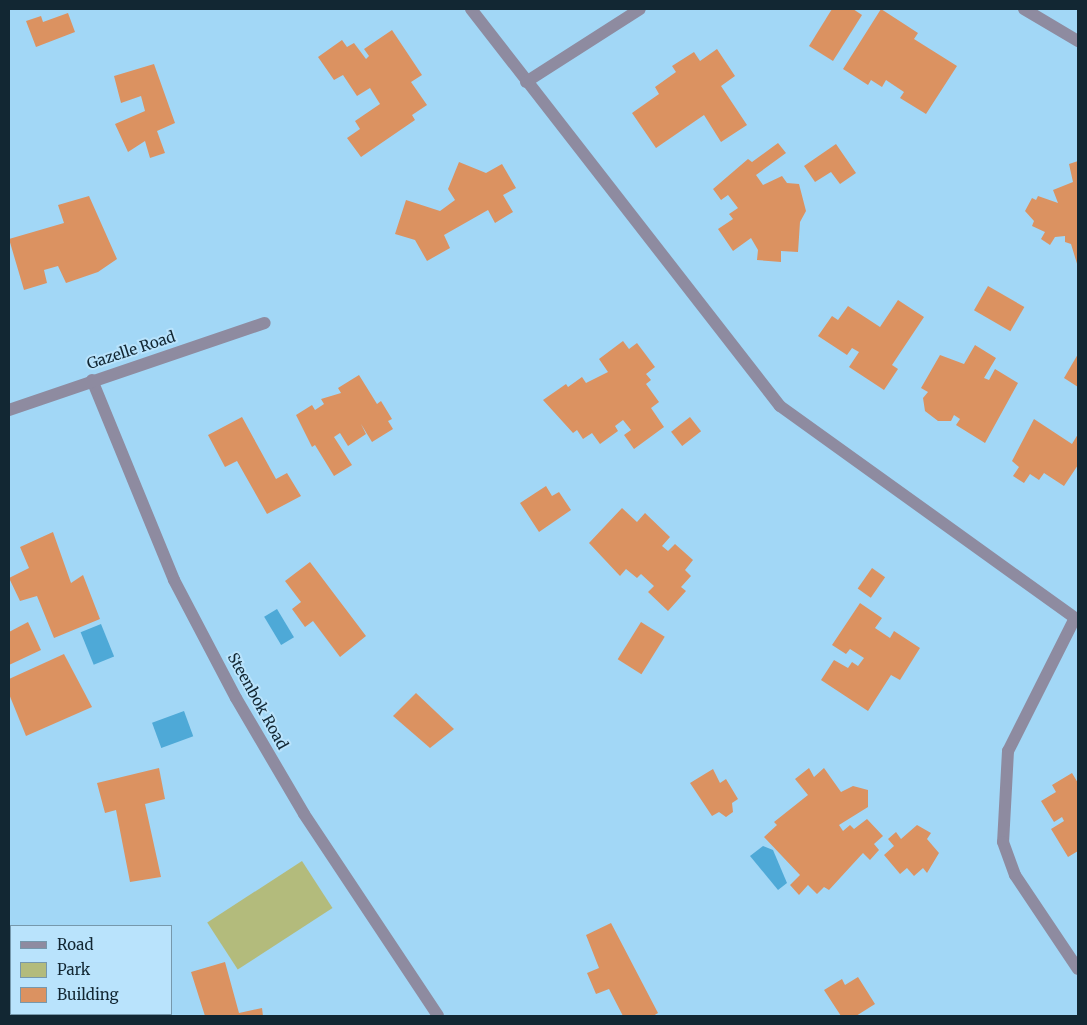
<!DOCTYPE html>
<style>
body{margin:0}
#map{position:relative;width:1087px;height:1025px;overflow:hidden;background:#a2d7f6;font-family:Merriweather,serif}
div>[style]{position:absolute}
.green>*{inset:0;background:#b3bb7c;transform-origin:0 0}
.water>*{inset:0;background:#4ea9d7;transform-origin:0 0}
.building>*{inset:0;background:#db9261;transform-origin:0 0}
.street>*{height:12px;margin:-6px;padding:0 6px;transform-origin:6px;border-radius:6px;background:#8e8ba0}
span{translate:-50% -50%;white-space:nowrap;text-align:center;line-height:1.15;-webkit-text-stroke:4px #b9e3fc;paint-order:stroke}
.street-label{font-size:15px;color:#122733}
.frame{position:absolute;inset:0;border:10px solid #122733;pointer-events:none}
.legend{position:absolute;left:10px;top:925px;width:162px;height:90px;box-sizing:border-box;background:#b9e3fc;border:1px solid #7698ac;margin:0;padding:6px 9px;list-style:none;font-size:15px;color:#122733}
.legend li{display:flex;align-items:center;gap:10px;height:25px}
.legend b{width:25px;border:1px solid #7698ac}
</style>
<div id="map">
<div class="green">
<i style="left:302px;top:861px;width:56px;height:113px;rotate:57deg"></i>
</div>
<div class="water">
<i style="left:277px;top:609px;width:33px;height:15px;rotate:59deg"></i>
<i style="left:101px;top:624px;width:35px;height:22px;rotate:68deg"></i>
<i style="left:184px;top:711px;width:27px;height:34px;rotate:70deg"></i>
<i style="clip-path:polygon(763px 846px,773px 850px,787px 883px,778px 890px,750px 856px)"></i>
</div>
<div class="building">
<i style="clip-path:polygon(832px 9px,853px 9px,862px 15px,833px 61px,809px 46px)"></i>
<i style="clip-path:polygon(881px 9px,918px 33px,914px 39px,957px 66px,926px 114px,900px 98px,904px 92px,886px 80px,882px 87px,871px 80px,868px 85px,843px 69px)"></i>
<i style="clip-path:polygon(68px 13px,75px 32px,36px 47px,26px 21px,41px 16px,43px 22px)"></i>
<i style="clip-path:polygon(392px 30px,422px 75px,411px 82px,427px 105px,412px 115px,415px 120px,361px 157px,347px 138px,360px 129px,355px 121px,380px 104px,370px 88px,357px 96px,343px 75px,334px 80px,318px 57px,342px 40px,347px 47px,354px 43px,366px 59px,369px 56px,364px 49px)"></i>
<i style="clip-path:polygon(717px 49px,735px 76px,721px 86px,747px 125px,721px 142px,704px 115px,656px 148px,632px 113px,659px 94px,655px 87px,676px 72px,672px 66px,694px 52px,700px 61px)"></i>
<i style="clip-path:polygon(154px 64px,175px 123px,157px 131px,165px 153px,150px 158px,145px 141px,128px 152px,115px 124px,145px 111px,141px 96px,121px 103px,114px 76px)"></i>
<i style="clip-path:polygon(778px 143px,786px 153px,756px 175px,763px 185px,782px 176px,787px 183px,799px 184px,806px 211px,800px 222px,798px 252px,781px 251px,781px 262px,757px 260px,758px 250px,751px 238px,733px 251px,718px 229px,733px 219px,729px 214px,738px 208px,728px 195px,721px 200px,713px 189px,748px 159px,752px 162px)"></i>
<i style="clip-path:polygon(836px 144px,856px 173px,840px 184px,831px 172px,815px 182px,804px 166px)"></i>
<i style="clip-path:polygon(1078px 161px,1078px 267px,1071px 244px,1065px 242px,1065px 236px,1055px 237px,1050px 245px,1041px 239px,1045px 232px,1032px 226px,1034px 221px,1025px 211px,1032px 198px,1036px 200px,1038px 196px,1058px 203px,1053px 190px,1073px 182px,1069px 164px)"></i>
<i style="clip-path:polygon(459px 162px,486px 173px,502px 164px,516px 188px,503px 195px,513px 212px,495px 223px,488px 210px,444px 235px,450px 248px,427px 261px,415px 240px,395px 234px,406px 200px,440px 211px,455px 200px,448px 189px)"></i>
<i style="clip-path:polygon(89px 196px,117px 259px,98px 272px,66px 283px,58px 266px,44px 270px,47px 283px,24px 290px,9px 239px,64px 223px,58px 205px)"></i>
<i style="left:988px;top:286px;width:42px;height:28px;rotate:30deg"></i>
<i style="clip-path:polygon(898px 300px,924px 317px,892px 365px,898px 369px,884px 390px,849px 367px,859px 352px,852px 348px,847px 355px,818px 336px,832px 316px,838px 320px,848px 306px,880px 327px)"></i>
<i style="clip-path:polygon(623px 341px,629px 349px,637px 343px,655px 367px,646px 374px,651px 380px,646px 384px,659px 402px,651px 408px,664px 427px,634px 449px,624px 435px,631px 430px,623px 420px,615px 426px,618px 431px,600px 444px,592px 433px,583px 439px,577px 430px,573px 433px,543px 400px,566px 384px,568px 387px,582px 377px,586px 383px,608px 372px,599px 359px)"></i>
<i style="clip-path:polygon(975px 345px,996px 358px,984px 378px,989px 380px,995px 369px,1018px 383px,985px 443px,956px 425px,960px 419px,954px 415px,951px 421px,938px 421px,925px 411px,923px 398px,928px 392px,921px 388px,940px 355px,964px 364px)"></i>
<i style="clip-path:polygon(1078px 354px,1078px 387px,1064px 378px)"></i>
<i style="clip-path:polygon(359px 375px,377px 404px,381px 401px,392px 419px,388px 421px,393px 429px,372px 442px,361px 424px,366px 434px,348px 446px,340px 433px,334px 437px,352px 465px,334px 476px,315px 445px,312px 447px,296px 415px,312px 405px,315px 410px,324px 404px,321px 399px,341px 393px,338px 388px)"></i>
<i style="clip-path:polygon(242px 417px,276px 479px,287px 473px,301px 496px,267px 514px,237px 461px,225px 467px,208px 435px)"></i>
<i style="left:690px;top:417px;width:18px;height:24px;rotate:52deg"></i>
<i style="clip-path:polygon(1034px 419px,1072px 444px,1078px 434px,1078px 465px,1064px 486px,1044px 473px,1039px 480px,1030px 474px,1024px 483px,1013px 476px,1019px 467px,1012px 461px)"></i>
<i style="clip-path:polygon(546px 486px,552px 496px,559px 492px,571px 510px,539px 532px,520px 503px)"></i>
<i style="clip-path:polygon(622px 508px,637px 522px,645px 513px,670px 537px,662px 546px,668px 551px,675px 544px,693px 560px,685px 570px,691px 576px,681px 587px,686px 591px,668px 611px,648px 592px,654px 586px,641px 574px,637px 578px,626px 569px,620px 576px,589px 543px)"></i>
<i style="clip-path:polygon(53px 532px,71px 583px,83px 575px,100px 619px,54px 638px,37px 596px,20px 601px,9px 578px,29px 568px,20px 547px)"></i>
<i style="clip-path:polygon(310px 562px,366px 636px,340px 657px,313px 621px,305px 627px,292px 609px,301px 602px,285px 581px)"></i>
<i style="left:872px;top:568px;width:16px;height:25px;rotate:35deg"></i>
<i style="clip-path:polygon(860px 603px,882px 618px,875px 628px,890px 638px,894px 631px,920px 648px,900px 680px,891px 675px,868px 711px,821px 680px,834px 660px,848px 668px,852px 662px,858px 666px,864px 658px,850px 649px,846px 654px,832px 645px)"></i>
<i style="clip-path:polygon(28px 622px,41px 650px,9px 665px,9px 632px)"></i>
<i style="left:641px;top:622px;width:28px;height:44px;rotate:32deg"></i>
<i style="clip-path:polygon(64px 654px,92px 707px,26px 736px,9px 694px,9px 679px)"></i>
<i style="clip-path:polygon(416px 693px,454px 729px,430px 748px,393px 716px)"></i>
<i style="clip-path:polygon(159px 768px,165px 799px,145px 804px,161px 877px,130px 882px,116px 810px,105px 813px,97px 783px)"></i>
<i style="clip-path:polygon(809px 768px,814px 777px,824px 768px,841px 792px,853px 786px,868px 790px,868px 807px,839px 825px,843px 831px,850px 825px,854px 829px,867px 819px,883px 836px,874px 844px,879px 850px,870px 860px,863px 853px,829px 890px,824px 887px,817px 894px,808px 885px,799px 895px,790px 885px,800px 875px,764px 837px,777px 825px,774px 822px,808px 795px,795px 779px)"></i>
<i style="clip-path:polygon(713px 769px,720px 783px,726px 779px,738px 799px,732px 803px,733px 812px,726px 817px,719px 812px,712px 816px,690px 783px)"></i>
<i style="clip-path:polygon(1072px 773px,1078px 783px,1078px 851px,1068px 857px,1051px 829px,1064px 821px,1062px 817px,1054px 822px,1041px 801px,1056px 792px,1052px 785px)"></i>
<i style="clip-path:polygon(917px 825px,931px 833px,927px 839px,939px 853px,927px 873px,923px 868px,914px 876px,907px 868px,900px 874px,884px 855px,894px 846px,888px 839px,896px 832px,901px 839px)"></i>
<i style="clip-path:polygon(611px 923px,658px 1013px,653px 1016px,623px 1016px,609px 989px,596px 994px,587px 973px,599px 968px,586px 935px)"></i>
<i style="clip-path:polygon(225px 962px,239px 1013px,262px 1008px,263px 1016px,205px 1016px,191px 972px)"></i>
<i style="clip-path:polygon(858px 977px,875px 1004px,856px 1016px,841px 1016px,824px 990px,842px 979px,845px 985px)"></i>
</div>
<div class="street">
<i style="left:471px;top:9px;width:503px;rotate:52.11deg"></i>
<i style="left:780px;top:406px;width:367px;rotate:35.7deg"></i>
<i style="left:1024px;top:9px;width:63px;rotate:30.7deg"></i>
<i style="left:526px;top:82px;width:135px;rotate:-32.6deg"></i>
<i style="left:92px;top:380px;width:216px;rotate:67.7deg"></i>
<i style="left:174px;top:580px;width:133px;rotate:62.3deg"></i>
<i style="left:236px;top:698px;width:134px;rotate:59.6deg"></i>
<i style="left:304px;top:814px;width:242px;rotate:56.4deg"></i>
<i style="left:9px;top:410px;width:270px;rotate:-18.8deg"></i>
<i style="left:1075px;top:618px;width:149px;rotate:116.7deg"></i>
<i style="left:1008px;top:751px;width:91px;rotate:93.1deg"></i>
<i style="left:1003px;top:842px;width:35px;rotate:70deg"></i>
<i style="left:1015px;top:875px;width:113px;rotate:56.2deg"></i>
</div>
<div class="street-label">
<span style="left:131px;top:350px;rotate:-18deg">Gazelle Road</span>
<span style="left:258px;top:701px;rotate:61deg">Steenbok Road</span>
</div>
<div class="frame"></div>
<ul class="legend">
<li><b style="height:6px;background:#8e8ba0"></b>Road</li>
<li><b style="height:14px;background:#b3bb7c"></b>Park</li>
<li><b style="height:14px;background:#db9261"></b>Building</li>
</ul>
</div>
